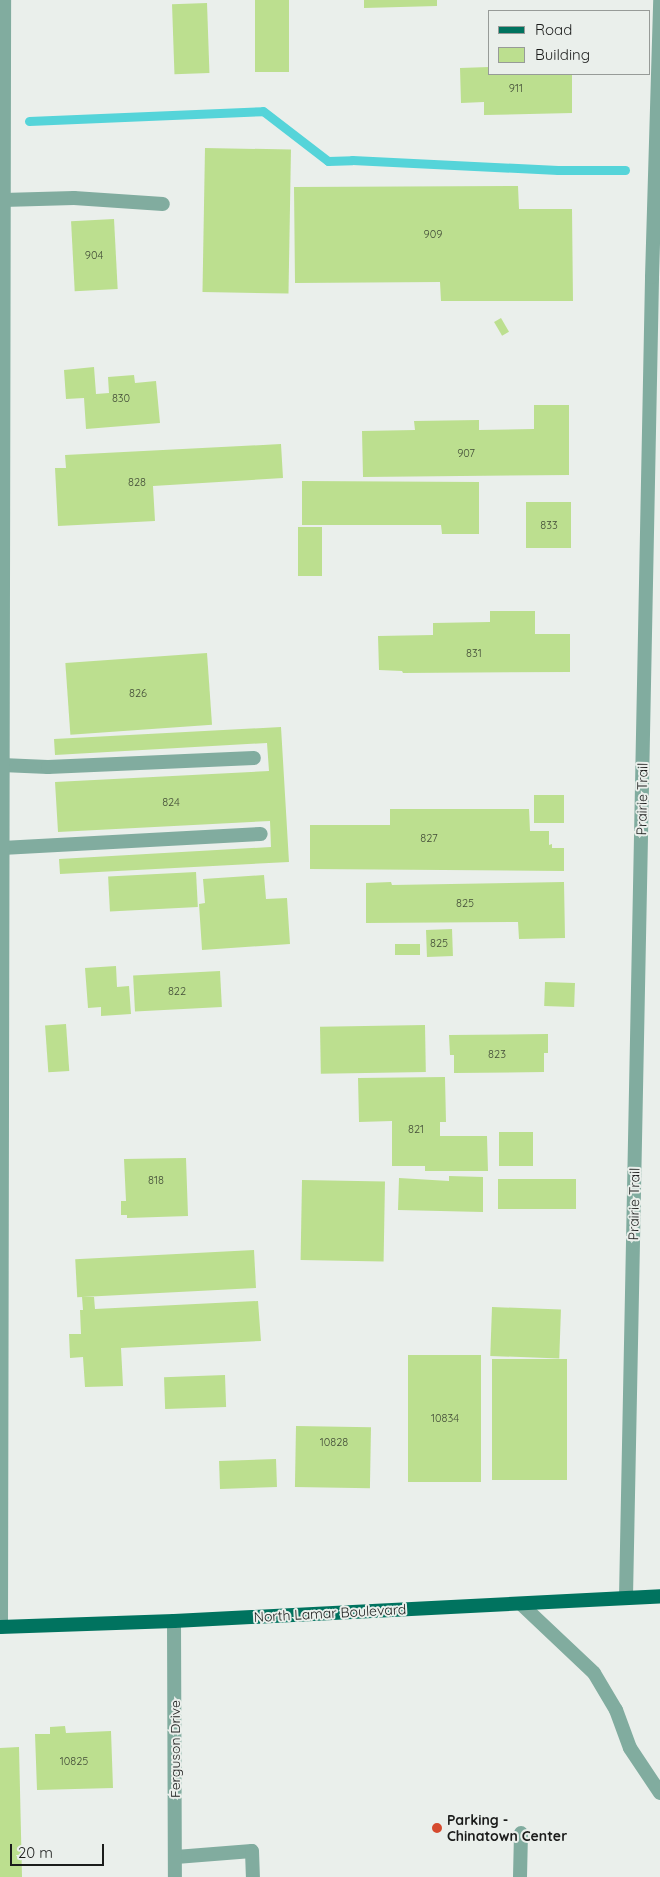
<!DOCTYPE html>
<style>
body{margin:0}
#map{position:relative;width:660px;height:1877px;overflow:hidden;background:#eaefeb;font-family:Quicksand,sans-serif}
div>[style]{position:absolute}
.stream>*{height:9px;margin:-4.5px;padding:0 4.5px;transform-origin:4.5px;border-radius:4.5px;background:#55d4d9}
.building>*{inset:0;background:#bcdf8f;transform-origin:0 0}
.service>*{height:14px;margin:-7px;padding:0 7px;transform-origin:7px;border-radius:7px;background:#81ac9f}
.minor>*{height:14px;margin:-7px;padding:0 7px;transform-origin:7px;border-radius:7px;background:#81ac9f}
.primary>*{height:14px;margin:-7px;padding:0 7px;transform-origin:7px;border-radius:7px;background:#00735f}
.dots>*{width:14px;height:14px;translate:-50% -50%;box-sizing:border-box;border:2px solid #eaefeb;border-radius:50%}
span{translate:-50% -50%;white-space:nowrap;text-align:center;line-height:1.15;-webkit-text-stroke:4px #eaefeb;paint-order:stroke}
.number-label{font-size:11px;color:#434d38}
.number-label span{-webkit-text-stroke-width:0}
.street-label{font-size:14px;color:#1b1c1b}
.poi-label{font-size:14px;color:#1b1c1b;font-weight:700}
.left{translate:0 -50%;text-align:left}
.legend{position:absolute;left:488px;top:10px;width:162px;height:65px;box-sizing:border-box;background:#eaefeb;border:1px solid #979b98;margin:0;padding:6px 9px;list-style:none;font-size:15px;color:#1b1c1b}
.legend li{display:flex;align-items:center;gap:10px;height:25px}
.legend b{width:25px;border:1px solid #979b98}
.scale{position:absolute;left:10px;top:1844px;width:94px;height:22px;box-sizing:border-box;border:2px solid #1b1c1b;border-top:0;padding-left:6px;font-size:15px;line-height:18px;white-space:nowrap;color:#1b1c1b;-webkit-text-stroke:4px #eaefeb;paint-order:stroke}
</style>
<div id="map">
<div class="stream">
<i style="left:29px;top:121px;width:234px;rotate:-2.4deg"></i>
<i style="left:263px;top:111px;width:82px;rotate:37.6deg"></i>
<i style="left:328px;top:161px;width:24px;rotate:-2deg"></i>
<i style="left:352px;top:160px;width:206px;rotate:2.8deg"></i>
<i style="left:558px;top:170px;width:67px"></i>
</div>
<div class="building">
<i style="left:255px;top:0;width:34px;height:72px"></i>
<i style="clip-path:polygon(364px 0,437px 0,437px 6px,364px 8px)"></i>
<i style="left:207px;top:3px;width:70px;height:35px;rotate:88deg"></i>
<i style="clip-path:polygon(489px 67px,489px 74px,572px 74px,572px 113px,484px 115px,484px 102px,461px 103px,460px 68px)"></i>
<i style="left:205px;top:148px;width:86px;height:144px;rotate:1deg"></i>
<i style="clip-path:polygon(518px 186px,519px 209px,572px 209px,573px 301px,441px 301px,440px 282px,295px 283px,294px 187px)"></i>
<i style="left:114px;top:219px;width:70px;height:43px;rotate:87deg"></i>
<i style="left:501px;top:318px;width:16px;height:8px;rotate:60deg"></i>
<i style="clip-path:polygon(94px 367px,96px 394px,109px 393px,108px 377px,134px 375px,135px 383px,156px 381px,160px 423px,86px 429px,84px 398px,66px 399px,64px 370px)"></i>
<i style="clip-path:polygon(534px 405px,569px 405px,569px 475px,363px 477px,362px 431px,415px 430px,414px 421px,479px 420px,479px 430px,534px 429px)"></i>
<i style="clip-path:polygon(281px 444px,283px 478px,153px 486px,155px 521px,58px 526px,55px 468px,66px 468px,65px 455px)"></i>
<i style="clip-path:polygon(302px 481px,479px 482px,479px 534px,442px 534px,441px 525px,302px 525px)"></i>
<i style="left:571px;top:502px;width:46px;height:45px;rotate:90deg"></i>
<i style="left:298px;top:527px;width:24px;height:49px"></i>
<i style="clip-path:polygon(490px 611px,535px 611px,535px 634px,570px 634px,570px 672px,403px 673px,402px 671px,379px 670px,378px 636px,433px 635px,433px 623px,490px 622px)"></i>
<i style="left:207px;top:653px;width:72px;height:142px;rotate:86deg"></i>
<i style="clip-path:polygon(281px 727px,289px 862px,60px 874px,59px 859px,271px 847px,270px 821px,58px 832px,55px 782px,269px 771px,267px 743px,55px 755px,54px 739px)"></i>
<i style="left:534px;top:795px;width:30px;height:28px"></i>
<i style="clip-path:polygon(390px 809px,529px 809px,530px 831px,549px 831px,549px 845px,552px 844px,552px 848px,564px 848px,564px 871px,310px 869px,310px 825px,390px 825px)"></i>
<i style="left:196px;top:872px;width:35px;height:88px;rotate:87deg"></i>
<i style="clip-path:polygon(264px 875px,266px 899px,287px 898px,290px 944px,202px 950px,199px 904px,205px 903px,203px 879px)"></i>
<i style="clip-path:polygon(391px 882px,392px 885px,564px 882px,565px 938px,519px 939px,518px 922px,366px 923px,366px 883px)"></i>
<i style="left:452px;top:929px;width:27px;height:26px;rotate:88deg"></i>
<i style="left:395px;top:944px;width:25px;height:11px"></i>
<i style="clip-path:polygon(116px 966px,117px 987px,129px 986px,131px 1014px,101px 1016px,101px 1007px,88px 1008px,85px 968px)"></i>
<i style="left:220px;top:971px;width:36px;height:87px;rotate:87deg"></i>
<i style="left:545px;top:982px;width:30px;height:24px;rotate:2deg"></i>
<i style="left:66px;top:1024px;width:47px;height:21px;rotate:86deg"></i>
<i style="left:425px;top:1025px;width:47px;height:105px;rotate:89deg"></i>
<i style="clip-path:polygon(548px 1034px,548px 1053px,544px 1053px,544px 1072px,454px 1073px,454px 1055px,450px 1055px,449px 1035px)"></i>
<i style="clip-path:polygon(445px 1077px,446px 1122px,440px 1122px,440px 1136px,487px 1136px,488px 1171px,425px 1171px,425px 1166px,392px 1166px,392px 1121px,359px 1122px,358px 1078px)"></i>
<i style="left:499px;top:1132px;width:34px;height:34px"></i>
<i style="clip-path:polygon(186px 1158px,188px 1216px,127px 1218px,127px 1215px,121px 1215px,121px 1201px,126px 1201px,124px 1159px)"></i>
<i style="clip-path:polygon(449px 1176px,483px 1177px,483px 1212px,398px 1210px,399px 1178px,449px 1181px)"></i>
<i style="left:498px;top:1179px;width:78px;height:30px"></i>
<i style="left:302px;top:1180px;width:83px;height:80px;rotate:1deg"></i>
<i style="left:254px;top:1250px;width:38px;height:179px;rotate:87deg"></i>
<i style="clip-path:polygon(82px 1297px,94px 1297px,95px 1309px,258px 1301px,261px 1341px,121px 1348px,123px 1386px,85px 1387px,83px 1357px,70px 1358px,69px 1334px,81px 1334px,80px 1310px,83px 1310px)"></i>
<i style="left:492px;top:1307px;width:69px;height:49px;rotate:2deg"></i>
<i style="left:408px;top:1355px;width:73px;height:127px"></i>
<i style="left:492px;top:1359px;width:75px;height:121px"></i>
<i style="left:225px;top:1375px;width:32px;height:61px;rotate:88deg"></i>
<i style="left:296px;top:1426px;width:75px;height:61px;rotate:1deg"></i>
<i style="left:276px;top:1459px;width:28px;height:57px;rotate:88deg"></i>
<i style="clip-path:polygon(65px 1726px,66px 1733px,111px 1731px,113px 1788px,37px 1790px,35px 1734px,50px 1734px,50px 1727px)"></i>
<i style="clip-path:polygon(19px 1747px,22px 1877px,0 1877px,0 1748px)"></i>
</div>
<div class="service">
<i style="left:3px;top:200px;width:71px;rotate:-1.6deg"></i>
<i style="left:74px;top:198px;width:89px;rotate:3.9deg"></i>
<i style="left:2px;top:765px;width:46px;rotate:2.5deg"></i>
<i style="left:48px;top:767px;width:206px;rotate:-2.5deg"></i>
<i style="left:2px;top:848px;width:259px;rotate:-3.1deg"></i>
<i style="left:521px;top:1604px;width:100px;rotate:43.4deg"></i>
<i style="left:594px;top:1673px;width:43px;rotate:59.3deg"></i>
<i style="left:616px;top:1710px;width:40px;rotate:69.8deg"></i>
<i style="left:630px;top:1748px;width:54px;rotate:56.3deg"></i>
<i style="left:176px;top:1857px;width:76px;rotate:-4.5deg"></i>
<i style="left:252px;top:1851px;width:26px;rotate:88deg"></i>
<i style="left:520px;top:1877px;width:44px;rotate:-88.7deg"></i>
</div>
<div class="minor">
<i style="left:626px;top:1597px;width:1320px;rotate:-88.87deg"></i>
<i style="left:652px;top:277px;width:277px;rotate:-88.3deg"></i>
<i style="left:174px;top:1621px;width:256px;rotate:89.8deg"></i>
<i style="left:1px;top:1627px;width:1627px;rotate:-89.89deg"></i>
</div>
<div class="primary">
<i style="left:0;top:1627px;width:174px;rotate:-2deg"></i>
<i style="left:174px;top:1621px;width:487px;rotate:-2.9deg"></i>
</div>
<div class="dots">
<i style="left:437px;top:1828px;background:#d54a2e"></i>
</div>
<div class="number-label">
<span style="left:516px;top:88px">911</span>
<span style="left:433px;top:234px">909</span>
<span style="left:94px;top:255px">904</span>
<span style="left:121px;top:398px">830</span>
<span style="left:466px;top:453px">907</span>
<span style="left:137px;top:482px">828</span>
<span style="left:549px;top:525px">833</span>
<span style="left:474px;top:653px">831</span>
<span style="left:138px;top:693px">826</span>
<span style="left:171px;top:802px">824</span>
<span style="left:429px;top:838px">827</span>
<span style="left:465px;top:903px">825</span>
<span style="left:439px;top:943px">825</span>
<span style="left:177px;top:991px">822</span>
<span style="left:497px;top:1054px">823</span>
<span style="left:416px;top:1129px">821</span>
<span style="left:156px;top:1180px">818</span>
<span style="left:445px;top:1418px">10834</span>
<span style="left:334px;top:1442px">10828</span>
<span style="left:74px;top:1761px">10825</span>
</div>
<div class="street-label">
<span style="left:642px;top:799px;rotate:-89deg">Prairie Trail</span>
<span style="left:634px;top:1204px;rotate:-89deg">Prairie Trail</span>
<span style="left:330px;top:1613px;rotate:-3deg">North Lamar Boulevard</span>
<span style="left:175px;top:1749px;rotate:-90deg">Ferguson Drive</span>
</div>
<div class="poi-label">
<span class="left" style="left:447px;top:1828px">Parking -<br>Chinatown Center</span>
</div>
<ul class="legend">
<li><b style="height:6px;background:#00735f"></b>Road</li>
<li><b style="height:14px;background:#bcdf8f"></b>Building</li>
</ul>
<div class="scale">20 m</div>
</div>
